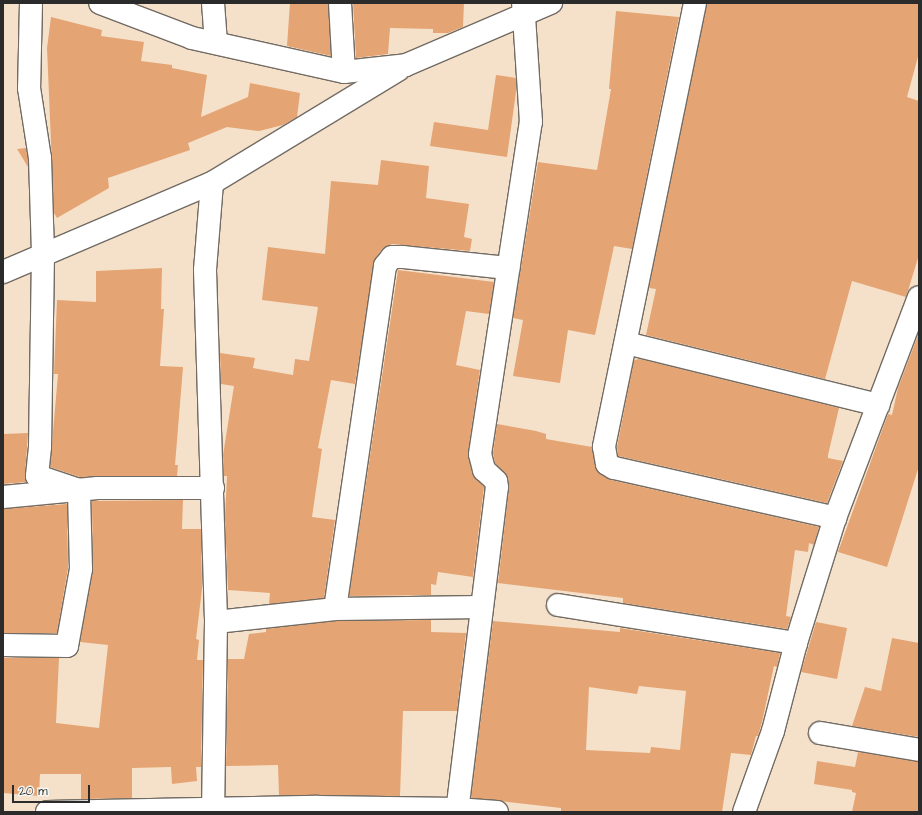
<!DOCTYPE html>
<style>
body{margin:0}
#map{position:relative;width:922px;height:815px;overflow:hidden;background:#f5e1ca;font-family:"Architects Daughter",sans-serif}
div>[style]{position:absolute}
.building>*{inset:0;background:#e5a473}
.roads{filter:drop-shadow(1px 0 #726b63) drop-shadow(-1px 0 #726b63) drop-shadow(0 1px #726b63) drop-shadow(0 -1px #726b63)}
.minor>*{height:22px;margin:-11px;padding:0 11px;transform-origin:11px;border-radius:11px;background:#fff}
span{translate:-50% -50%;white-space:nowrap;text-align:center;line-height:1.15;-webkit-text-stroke:4px #f6f6f2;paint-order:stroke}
.frame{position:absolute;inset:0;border:4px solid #2b2b2b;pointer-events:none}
.scale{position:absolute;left:12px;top:785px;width:78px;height:18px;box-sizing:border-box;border:2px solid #2b2b2b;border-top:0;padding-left:5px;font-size:12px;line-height:14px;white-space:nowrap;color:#2b2b2b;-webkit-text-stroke:3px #f6f6f2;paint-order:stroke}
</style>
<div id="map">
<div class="building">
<i style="clip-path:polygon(290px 3px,328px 3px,331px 56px,287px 46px)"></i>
<i style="clip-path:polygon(353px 3px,464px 3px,463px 27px,448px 33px,433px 33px,433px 29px,390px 28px,388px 54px,356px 58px)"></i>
<i style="clip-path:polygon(707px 3px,919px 3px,919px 53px,907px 97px,919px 101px,919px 255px,906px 297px,852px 281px,825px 379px,646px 335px,656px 289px,649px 288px)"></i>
<i style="clip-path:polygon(616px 11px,679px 17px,632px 249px,614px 246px,595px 335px,568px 330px,560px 383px,513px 376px,523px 320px,513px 318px,538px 162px,597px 170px,611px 89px,609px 89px)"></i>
<i style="clip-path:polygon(51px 17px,102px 30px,101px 36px,144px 42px,141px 61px,172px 65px,172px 68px,207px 75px,201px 117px,248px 97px,250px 83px,300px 93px,297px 117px,283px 125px,259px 131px,227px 127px,188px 143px,190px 150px,108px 178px,109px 188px,57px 218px,54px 213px,47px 48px)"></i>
<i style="clip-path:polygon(496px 75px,516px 78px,516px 92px,507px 157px,430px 146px,434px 122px,488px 130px)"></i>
<i style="clip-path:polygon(26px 148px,28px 159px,28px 167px,17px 149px)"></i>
<i style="clip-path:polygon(381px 160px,429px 166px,426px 198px,469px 204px,464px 237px,472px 239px,470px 251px,392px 244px,382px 249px,375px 259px,355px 384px,331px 380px,318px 448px,322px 449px,312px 517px,335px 520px,324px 598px,269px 604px,270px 593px,228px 590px,225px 518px,227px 476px,224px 476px,223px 455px,234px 386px,221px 384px,220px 353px,255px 358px,253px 368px,293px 375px,295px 359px,309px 361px,318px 307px,262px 300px,268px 247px,325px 254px,331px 181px,378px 185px)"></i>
<i style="clip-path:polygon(162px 268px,161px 309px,164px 309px,160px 366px,183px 367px,175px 465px,178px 465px,177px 476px,80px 477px,50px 467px,58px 374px,54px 374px,57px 300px,96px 302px,96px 271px)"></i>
<i style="clip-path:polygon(398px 270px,494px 282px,489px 314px,466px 311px,456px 365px,480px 370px,468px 452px,472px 473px,484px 487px,473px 577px,438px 572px,436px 585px,431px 584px,431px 595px,349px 596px)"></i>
<i style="clip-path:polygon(919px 333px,919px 466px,887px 567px,838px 552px,888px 414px,892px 415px,898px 388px)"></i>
<i style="clip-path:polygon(640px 359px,839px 408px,828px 455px,828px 458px,843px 461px,827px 503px,618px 456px,617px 447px,634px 360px)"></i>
<i style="clip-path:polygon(497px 424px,536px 431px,546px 434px,546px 439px,592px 447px,597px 471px,611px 480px,819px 527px,814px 545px,809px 543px,808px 552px,795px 550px,786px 616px,791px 617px,787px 629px,623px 603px,623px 598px,498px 583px,509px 488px,508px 478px,495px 463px,493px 453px)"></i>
<i style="clip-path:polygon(28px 433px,25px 475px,26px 482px,3px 484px,3px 434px)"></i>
<i style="clip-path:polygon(183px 500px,182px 529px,201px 529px,202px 589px,196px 639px,199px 640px,197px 660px,203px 660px,201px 767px,196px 767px,197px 781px,172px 784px,171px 767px,132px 768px,132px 798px,81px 799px,81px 774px,40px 774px,39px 796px,3px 793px,3px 658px,59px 658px,56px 723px,99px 728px,108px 645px,80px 642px,93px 571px,92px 501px)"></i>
<i style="clip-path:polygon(67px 504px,68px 568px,57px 633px,3px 633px,3px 509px)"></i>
<i style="clip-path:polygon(431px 620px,431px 632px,466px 633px,457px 711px,403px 711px,400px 796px,279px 795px,278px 765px,226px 766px,228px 659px,244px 659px,249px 634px,266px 632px,266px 629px,336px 621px)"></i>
<i style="clip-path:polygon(evenodd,493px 621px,620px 632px,620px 628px,780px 653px,777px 667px,774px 666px,762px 722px,758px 736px,756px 736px,751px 755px,731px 753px,722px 812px,561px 811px,561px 808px,471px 798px,493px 621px,639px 686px,686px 691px,680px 750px,651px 747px,650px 753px,586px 750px,589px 687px,637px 694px,639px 686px)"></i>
<i style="clip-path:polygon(816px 622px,847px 628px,837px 679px,801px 672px)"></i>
<i style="clip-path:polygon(892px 638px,919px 643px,919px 737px,852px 726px,865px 687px,881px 691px)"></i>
<i style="clip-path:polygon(858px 752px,919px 762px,919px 812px,852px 812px,856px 793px,852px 792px,852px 790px,814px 784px,817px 761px,855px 767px)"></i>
</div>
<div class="roads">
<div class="minor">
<i style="left:31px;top:3px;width:85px;rotate:91.3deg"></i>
<i style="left:29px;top:88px;width:71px;rotate:81.1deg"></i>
<i style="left:40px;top:158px;width:97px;rotate:88.2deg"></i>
<i style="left:43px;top:255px;width:192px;rotate:90.9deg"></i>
<i style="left:40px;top:447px;width:29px;rotate:96deg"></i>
<i style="left:37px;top:476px;width:44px;rotate:18.4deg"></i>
<i style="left:100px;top:3px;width:98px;rotate:20.8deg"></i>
<i style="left:192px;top:38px;width:156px;rotate:12.6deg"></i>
<i style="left:344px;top:72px;width:62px;rotate:-6.4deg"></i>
<i style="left:406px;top:65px;width:158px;rotate:-23.2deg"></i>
<i style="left:213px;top:3px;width:40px;rotate:85.7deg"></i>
<i style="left:340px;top:3px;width:69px;rotate:86.7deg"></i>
<i style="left:695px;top:3px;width:453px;rotate:101.6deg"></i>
<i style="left:604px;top:447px;width:17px;rotate:80deg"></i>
<i style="left:607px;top:464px;width:8px;rotate:30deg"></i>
<i style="left:614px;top:468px;width:227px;rotate:12.7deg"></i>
<i style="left:212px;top:183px;width:87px;rotate:94.6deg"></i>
<i style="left:205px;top:270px;width:352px;rotate:88.2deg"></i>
<i style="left:216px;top:622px;width:188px;rotate:90.9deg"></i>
<i style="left:3px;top:272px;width:227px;rotate:-23.1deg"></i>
<i style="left:212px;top:183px;width:218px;rotate:-31.3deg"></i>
<i style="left:626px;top:343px;width:260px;rotate:13.8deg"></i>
<i style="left:3px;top:497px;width:95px;rotate:-5.4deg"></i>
<i style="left:98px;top:488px;width:115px"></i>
<i style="left:558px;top:605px;width:241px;rotate:9.1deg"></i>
<i style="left:335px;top:609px;width:347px;rotate:-81.7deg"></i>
<i style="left:385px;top:266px;width:11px;rotate:-52deg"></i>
<i style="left:392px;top:257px;width:11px"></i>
<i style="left:403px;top:257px;width:106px;rotate:6deg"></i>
<i style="left:216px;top:622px;width:120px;rotate:-6.2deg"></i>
<i style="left:335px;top:609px;width:147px;rotate:-0.8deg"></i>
<i style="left:3px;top:645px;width:64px;rotate:0.9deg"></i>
<i style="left:67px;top:646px;width:78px;rotate:-79.7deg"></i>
<i style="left:81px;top:569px;width:79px;rotate:-91.5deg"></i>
<i style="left:820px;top:733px;width:100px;rotate:9.7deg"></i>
<i style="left:47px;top:812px;width:271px;rotate:-1.1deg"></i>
<i style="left:318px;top:807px;width:139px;rotate:0.8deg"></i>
<i style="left:457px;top:809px;width:40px;rotate:4.3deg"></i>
<i style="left:457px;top:812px;width:327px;rotate:-83deg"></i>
<i style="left:497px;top:487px;width:6px;rotate:-99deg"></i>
<i style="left:496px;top:481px;width:16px;rotate:-137deg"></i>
<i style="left:484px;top:470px;width:16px;rotate:-104deg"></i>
<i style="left:480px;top:454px;width:336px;rotate:-81.3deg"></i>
<i style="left:531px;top:122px;width:119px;rotate:-93.8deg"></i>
<i style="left:744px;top:812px;width:86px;rotate:-70.3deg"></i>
<i style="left:773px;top:731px;width:91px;rotate:-75.4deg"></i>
<i style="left:796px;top:643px;width:131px;rotate:-72.7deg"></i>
<i style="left:835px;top:518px;width:236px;rotate:-69.2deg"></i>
</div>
</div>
<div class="frame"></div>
<div class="scale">20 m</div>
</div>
